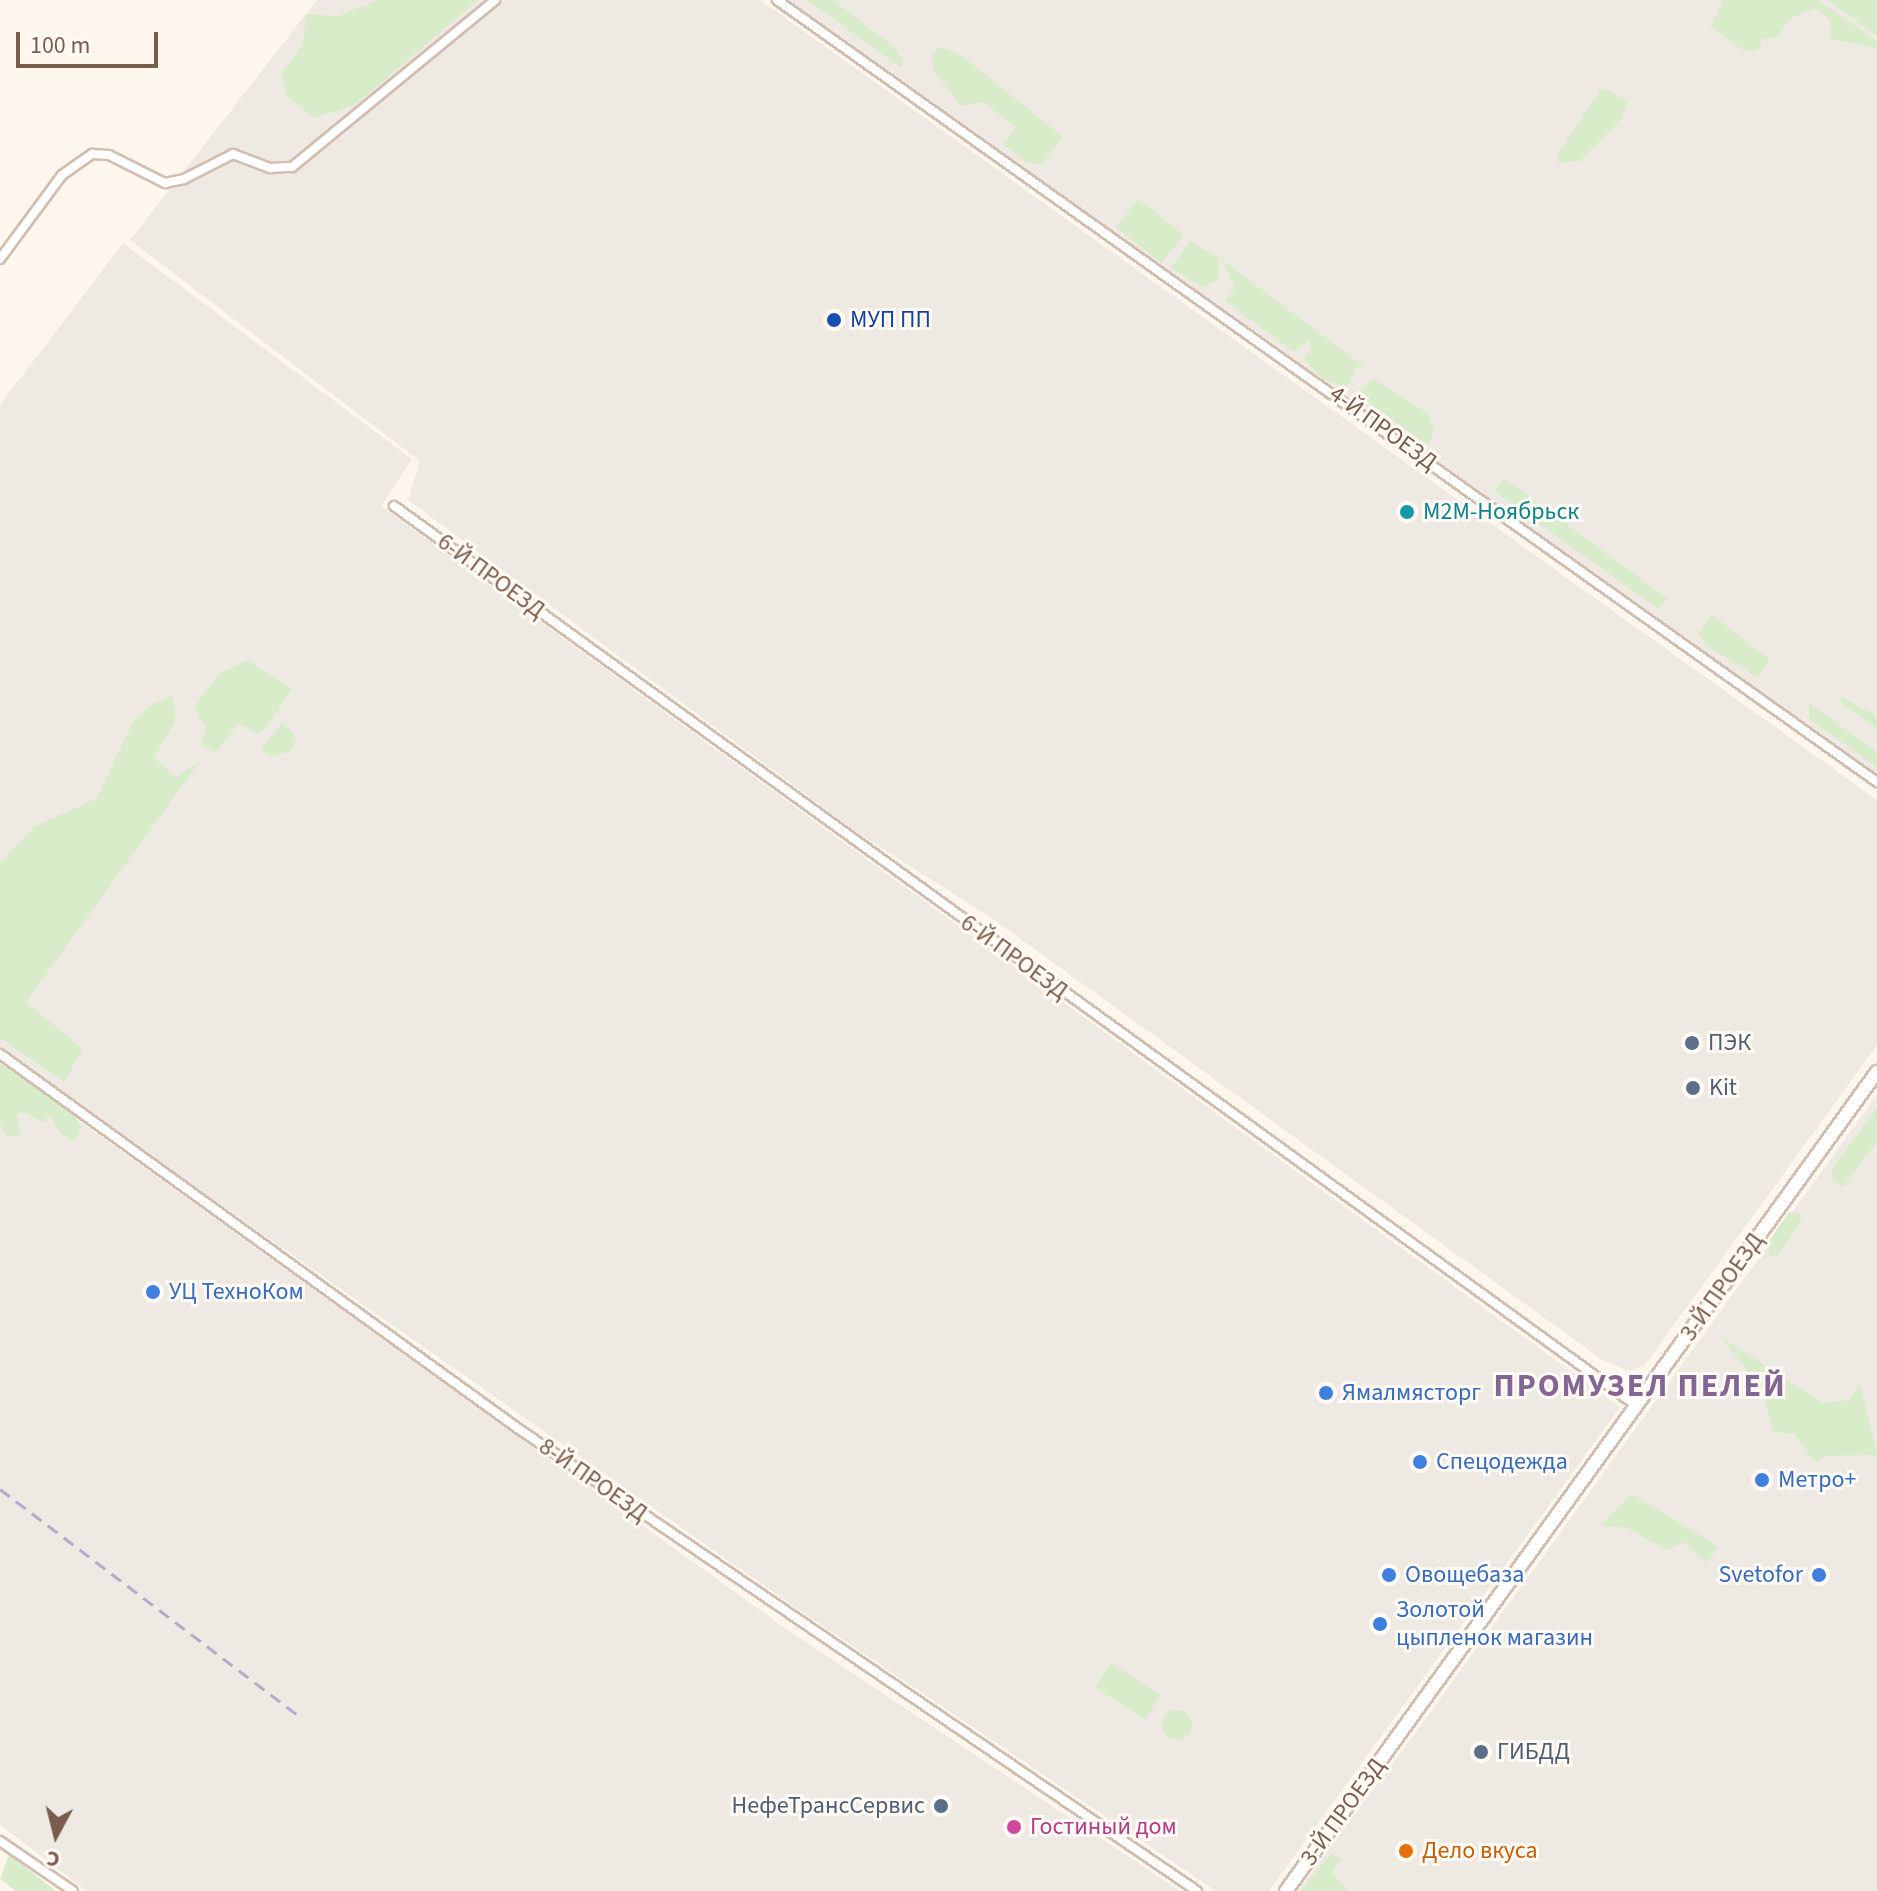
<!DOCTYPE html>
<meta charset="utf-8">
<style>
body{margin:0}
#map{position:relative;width:1877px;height:1891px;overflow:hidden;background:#fdf6ec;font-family:"Source Sans 3",sans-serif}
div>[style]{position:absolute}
.industrial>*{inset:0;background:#efe9e4}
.green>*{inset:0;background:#d8ecc9;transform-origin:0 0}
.round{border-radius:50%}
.roads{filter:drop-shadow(2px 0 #d1beb0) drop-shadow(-2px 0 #d1beb0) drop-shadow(0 2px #d1beb0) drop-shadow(0 -2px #d1beb0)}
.street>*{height:8px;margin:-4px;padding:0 4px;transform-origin:4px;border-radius:4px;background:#fff}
.secondary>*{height:12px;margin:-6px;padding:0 6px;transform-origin:6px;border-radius:6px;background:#fff}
.rail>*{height:3px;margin-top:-1.5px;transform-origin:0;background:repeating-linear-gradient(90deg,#b9a8c9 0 12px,transparent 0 20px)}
.dots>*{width:22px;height:22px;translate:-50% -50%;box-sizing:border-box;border:4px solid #fffaf3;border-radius:50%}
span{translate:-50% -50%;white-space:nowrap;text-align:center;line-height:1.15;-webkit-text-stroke:6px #fffaf3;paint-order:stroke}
.transit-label{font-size:24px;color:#164399}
.left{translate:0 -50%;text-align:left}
.street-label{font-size:24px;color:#7a5c4d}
.culture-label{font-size:24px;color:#0d838f}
.service-label{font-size:24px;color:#4e5e75}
.right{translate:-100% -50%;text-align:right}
.shop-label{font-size:24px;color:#366cbe}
.hotel-label{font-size:24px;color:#b23c85}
.food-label{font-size:24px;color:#c56008}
.district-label{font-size:32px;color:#846695;font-weight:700;letter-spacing:2px}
.north{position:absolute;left:16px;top:1795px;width:80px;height:80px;-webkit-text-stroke:6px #fffaf3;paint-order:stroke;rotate:187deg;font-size:22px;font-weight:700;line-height:32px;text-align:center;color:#7a5c4d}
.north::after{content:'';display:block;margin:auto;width:28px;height:36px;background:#7a5c4d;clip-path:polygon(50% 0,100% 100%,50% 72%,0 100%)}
.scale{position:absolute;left:16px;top:32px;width:142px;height:36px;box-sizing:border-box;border:4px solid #7a5c4d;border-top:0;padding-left:10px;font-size:24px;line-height:28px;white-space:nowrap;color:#7a5c4d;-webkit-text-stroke:6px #fffaf3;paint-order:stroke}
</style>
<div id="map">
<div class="industrial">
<i style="clip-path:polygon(317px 0,760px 0,1877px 800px,1877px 1045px,1644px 1366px,1629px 1371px,1604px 1361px,993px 919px,858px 833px,408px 500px,420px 461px,130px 240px)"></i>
<i style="clip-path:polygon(785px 0,1877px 0,1877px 776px,908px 93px)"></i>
<i style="clip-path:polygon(123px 243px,412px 459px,381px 506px,1620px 1407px,1269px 1891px,1216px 1891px,799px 1610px,0 1050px,0 405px)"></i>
<i style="clip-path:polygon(0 1064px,789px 1631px,1180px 1891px,87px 1891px,0 1825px)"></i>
<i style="clip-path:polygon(1877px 1095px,1877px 1891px,1298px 1891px,1435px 1706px)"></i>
</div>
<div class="green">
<i style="clip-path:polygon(378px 0,478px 0,355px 105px,315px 118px,286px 96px,282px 73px,303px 43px,306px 14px,338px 16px)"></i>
<i style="clip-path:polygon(807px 0,833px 0,895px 48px,904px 63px,900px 67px)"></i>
<i style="clip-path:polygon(1723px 0,1817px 0,1877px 41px,1877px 48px,1831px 39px,1830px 20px,1815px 8px,1790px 19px,1777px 37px,1763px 39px,1757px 51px,1744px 51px,1710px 27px)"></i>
<i style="clip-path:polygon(1827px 0,1877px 0,1877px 36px)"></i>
<i style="clip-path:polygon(939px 47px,960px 54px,1063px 137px,1042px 164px,1027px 163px,1003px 144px,1016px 128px,983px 102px,961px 106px,933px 70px,932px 56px)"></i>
<i style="clip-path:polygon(1602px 88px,1628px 100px,1622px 118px,1580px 161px,1558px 163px,1558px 154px)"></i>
<i style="left:1138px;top:199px;width:58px;height:36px;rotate:38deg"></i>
<i style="clip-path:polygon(1190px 241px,1219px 258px,1218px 280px,1202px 287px,1171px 268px)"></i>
<i style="clip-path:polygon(1221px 259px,1365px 367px,1356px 368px,1347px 387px,1323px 380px,1304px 359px,1312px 346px,1308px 339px,1294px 352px,1225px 301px,1235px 288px)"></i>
<i style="clip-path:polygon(1373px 379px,1427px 413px,1434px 431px,1428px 445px,1356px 394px)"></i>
<i style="clip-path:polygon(1504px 478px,1668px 599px,1658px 609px,1494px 491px)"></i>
<i style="clip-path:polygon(1711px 614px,1770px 660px,1758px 677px,1710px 648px,1698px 634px)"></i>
<i style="clip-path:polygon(246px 660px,292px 688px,268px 726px,258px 734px,238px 724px,215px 753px,201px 745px,206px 728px,194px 707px,219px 674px)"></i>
<i style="clip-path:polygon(172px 696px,176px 720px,154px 758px,176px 777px,200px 761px,26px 1002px,83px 1049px,64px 1082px,0 1038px,0 863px,34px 827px,97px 798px,133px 722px,150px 705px)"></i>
<i style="clip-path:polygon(1841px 696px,1877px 717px,1877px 729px,1841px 703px)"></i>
<i style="clip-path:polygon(1809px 703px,1877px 752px,1877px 767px,1809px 719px)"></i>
<i style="clip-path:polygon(282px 722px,297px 738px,290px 751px,271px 757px,261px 750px)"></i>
<i style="clip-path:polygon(0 1063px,72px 1110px,81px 1127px,75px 1142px,60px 1133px,49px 1114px,44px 1123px,25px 1112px,17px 1114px,21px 1135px,8px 1137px,0 1124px)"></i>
<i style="clip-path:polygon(1877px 1108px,1877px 1141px,1843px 1187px,1833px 1180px,1832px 1169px)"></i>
<i style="clip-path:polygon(1789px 1212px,1800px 1214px,1801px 1222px,1778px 1255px,1770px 1256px,1766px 1245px)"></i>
<i style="clip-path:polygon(1721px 1337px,1823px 1403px,1849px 1400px,1860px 1383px,1877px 1455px,1825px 1456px,1815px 1462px,1794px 1434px,1773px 1432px,1762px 1390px)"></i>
<i style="clip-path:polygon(1632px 1494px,1719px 1547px,1706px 1563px,1684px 1542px,1666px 1550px,1627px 1528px,1601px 1525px)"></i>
<i style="left:1111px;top:1663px;width:59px;height:29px;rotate:33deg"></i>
<i class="round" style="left:1162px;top:1710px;width:30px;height:30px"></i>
<i style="clip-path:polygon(1331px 1853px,1341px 1859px,1332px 1872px,1348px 1891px,1301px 1891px)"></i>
<i style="clip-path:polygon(9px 1855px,10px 1855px,56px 1891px,16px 1891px,0 1879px)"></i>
</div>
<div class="roads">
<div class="street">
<i style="left:777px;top:0;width:1350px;rotate:35.41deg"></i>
<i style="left:0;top:259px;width:104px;rotate:-53.6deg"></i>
<i style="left:62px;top:175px;width:37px;rotate:-35deg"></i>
<i style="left:92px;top:154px;width:17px;rotate:3deg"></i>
<i style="left:109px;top:155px;width:63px;rotate:26.6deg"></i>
<i style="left:165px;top:183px;width:19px;rotate:-12deg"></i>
<i style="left:184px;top:179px;width:55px;rotate:-27deg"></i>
<i style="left:233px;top:154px;width:40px;rotate:21deg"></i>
<i style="left:270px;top:168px;width:22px;rotate:-3deg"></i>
<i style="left:292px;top:167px;width:263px;rotate:-39.4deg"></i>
<i style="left:394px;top:506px;width:1535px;rotate:35.91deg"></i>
<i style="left:0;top:1054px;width:637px;rotate:35.86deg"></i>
<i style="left:516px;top:1427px;width:824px;rotate:34.27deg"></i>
<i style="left:0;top:1841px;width:88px;rotate:34.4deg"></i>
</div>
<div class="secondary">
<i style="left:1286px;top:1891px;width:1010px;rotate:-54.19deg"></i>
</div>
</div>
<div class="rail">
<i style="left:0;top:1489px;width:379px;rotate:37.2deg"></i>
</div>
<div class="dots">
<i style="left:834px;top:320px;background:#1a4fb4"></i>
<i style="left:1407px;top:512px;background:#0f9aa8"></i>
<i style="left:1692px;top:1043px;background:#5c6f8a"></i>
<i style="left:1693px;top:1088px;background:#5c6f8a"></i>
<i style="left:153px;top:1292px;background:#3f7fe0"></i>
<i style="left:1326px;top:1393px;background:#3f7fe0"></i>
<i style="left:1420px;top:1462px;background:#3f7fe0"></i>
<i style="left:1762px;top:1480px;background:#3f7fe0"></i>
<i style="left:1389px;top:1575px;background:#3f7fe0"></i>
<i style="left:1819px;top:1575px;background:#3f7fe0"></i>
<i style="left:1380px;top:1624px;background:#3f7fe0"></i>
<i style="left:1481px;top:1752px;background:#5c6f8a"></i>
<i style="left:941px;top:1806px;background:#5c6f8a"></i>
<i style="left:1014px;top:1827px;background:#d1479c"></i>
<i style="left:1406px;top:1851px;background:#e8710a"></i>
</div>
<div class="transit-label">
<span class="left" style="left:850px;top:320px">МУП ПП</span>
</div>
<div class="street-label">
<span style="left:1383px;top:428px;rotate:36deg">4-Й ПРОЕЗД</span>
<span style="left:491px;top:576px;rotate:36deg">6-Й ПРОЕЗД</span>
<span style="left:1014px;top:957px;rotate:36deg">6-Й ПРОЕЗД</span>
<span style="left:1722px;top:1287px;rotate:-55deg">3-Й ПРОЕЗД</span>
<span style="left:593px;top:1480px;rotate:35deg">8-Й ПРОЕЗД</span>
<span style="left:1343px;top:1812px;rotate:-54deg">3-Й ПРОЕЗД</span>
</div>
<div class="culture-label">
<span class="left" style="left:1423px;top:512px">М2М-Ноябрьск</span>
</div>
<div class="service-label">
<span class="left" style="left:1708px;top:1043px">ПЭК</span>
<span class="left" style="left:1709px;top:1088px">Kit</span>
<span class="left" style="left:1497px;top:1752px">ГИБДД</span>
<span class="right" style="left:925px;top:1806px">НефеТрансСервис</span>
</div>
<div class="shop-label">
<span class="left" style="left:169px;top:1292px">УЦ ТехноКом</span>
<span class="left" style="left:1342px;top:1393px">Ямалмясторг</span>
<span class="left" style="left:1436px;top:1462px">Спецодежда</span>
<span class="left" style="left:1778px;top:1480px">Метро+</span>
<span class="left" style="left:1405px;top:1575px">Овощебаза</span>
<span class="right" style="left:1803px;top:1575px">Svetofor</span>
<span class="left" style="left:1396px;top:1624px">Золотой<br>цыпленок магазин</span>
</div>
<div class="hotel-label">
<span class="left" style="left:1030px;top:1827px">Гостиный дом</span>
</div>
<div class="food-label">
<span class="left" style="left:1422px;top:1851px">Дело вкуса</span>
</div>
<div class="district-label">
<span style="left:1640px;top:1386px">ПРОМУЗЕЛ ПЕЛЕЙ</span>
</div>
<div class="north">С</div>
<div class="scale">100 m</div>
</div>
